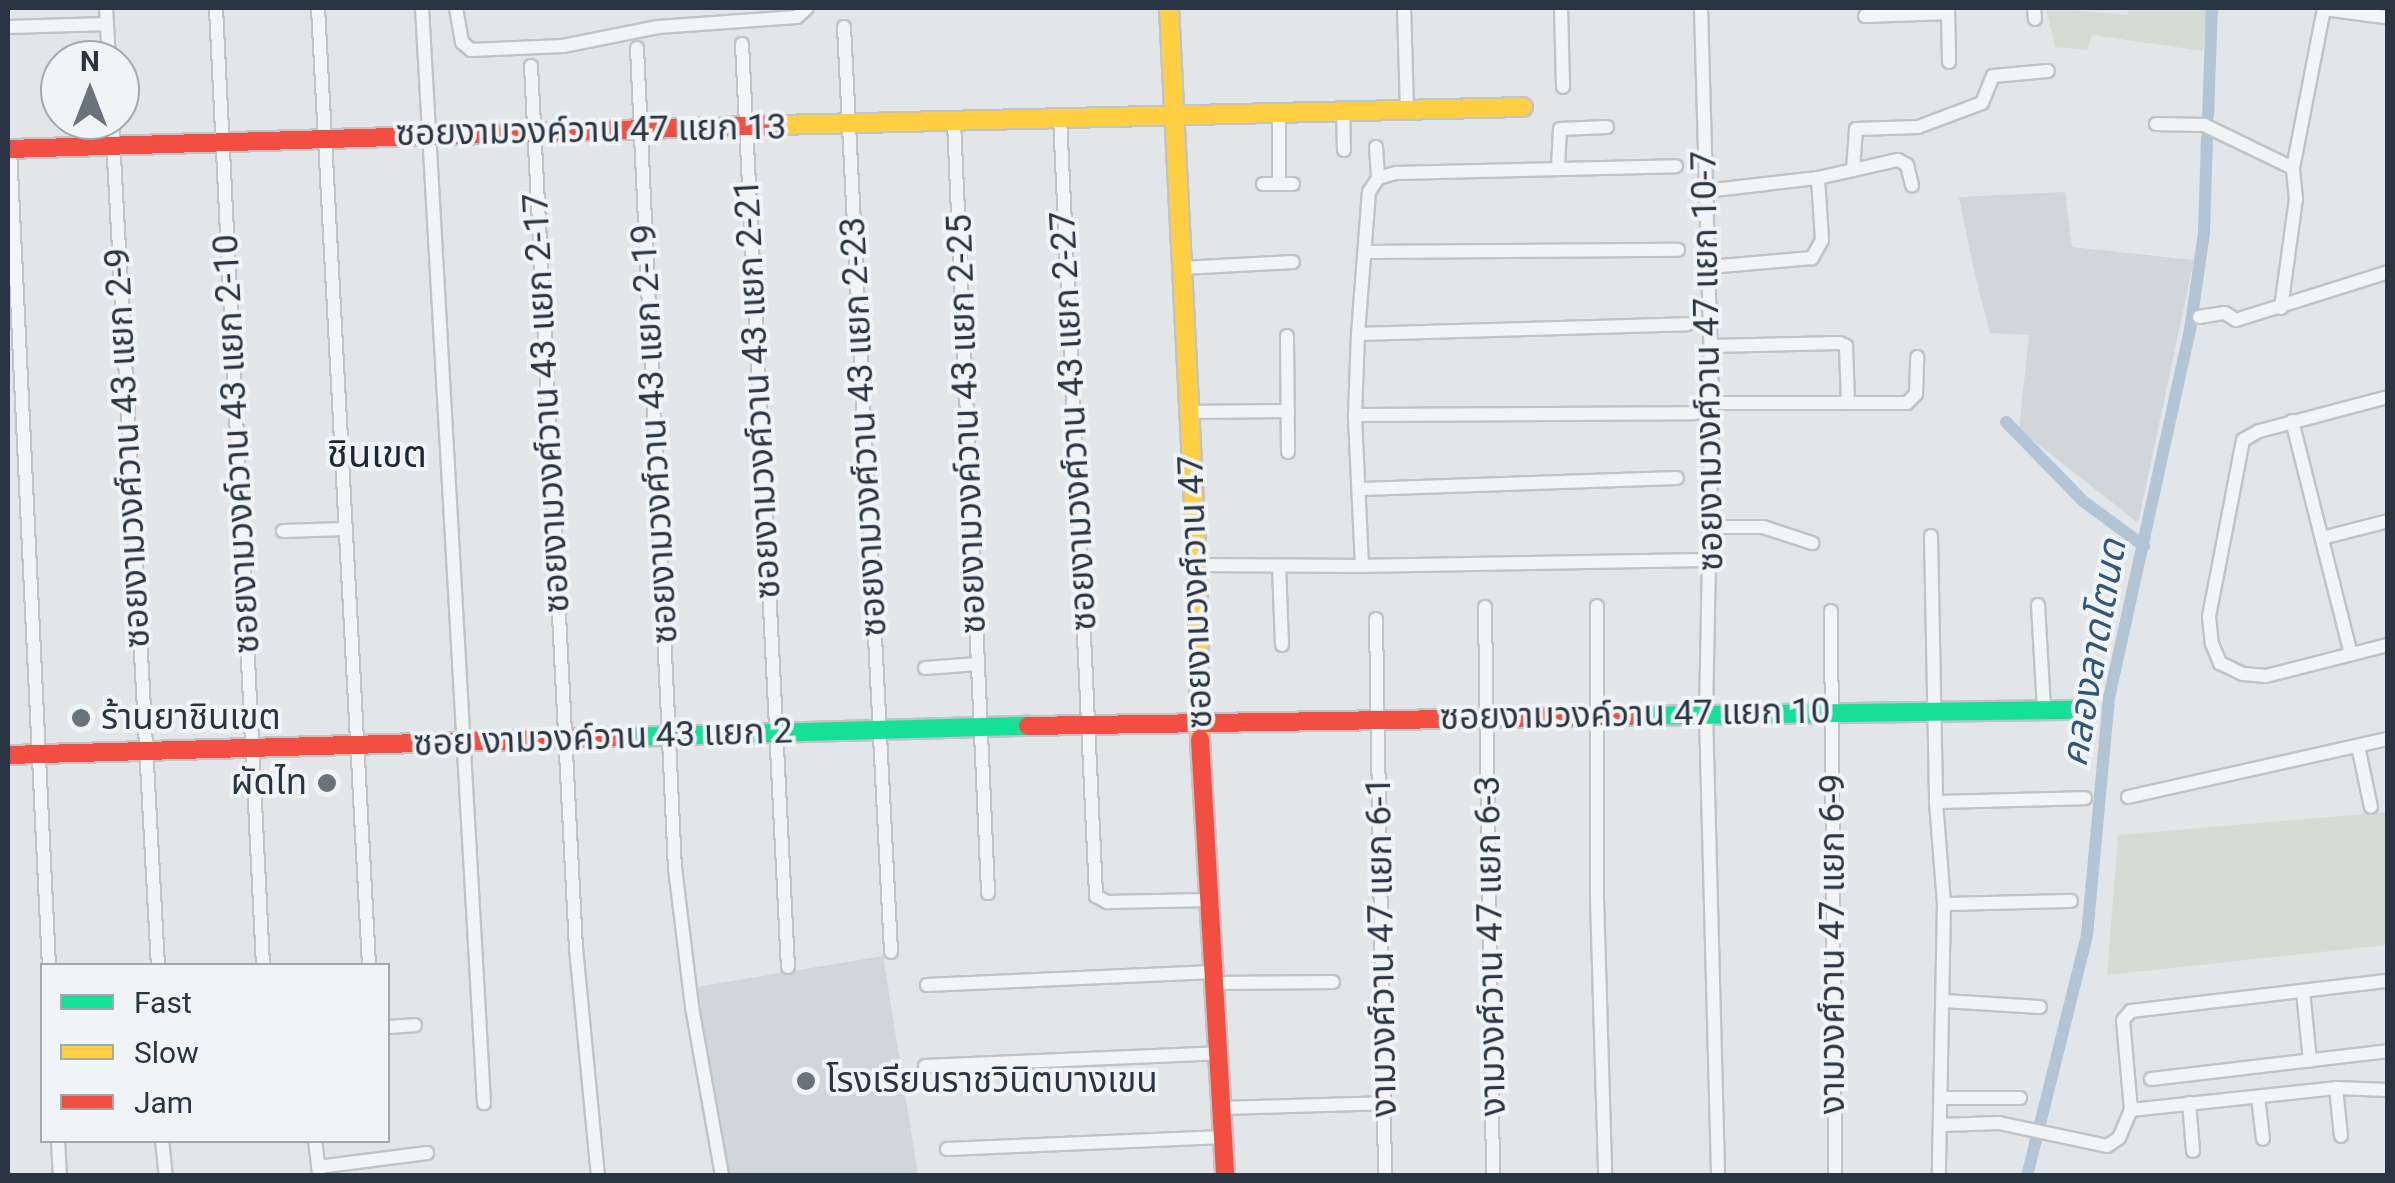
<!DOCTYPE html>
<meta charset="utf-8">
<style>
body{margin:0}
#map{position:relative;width:2395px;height:1183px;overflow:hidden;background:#e3e6e8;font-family:Roboto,"Noto Sans Thai",sans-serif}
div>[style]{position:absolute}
.built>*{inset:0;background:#d1d6db}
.green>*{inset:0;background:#d4dcd3}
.canal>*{height:12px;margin:-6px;padding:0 6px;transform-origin:6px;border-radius:6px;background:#b1c5d4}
.roads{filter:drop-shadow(2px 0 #c1c4c6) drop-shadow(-2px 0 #c1c4c6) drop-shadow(0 2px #c1c4c6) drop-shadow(0 -2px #c1c4c6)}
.street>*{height:12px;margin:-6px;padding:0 6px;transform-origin:6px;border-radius:6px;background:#f2f4f5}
.fast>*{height:18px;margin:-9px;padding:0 9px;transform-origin:9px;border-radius:9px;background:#16e098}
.slow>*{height:18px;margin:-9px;padding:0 9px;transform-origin:9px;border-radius:9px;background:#ffcf43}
.jam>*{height:18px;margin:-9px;padding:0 9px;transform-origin:9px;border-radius:9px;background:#f24e42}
.dots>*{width:28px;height:28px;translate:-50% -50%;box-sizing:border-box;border:5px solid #f1f4f7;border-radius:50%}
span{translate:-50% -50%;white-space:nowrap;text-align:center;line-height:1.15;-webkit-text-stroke:8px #f1f4f7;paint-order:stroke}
.street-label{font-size:35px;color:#293542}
.poi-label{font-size:35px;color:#293542}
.left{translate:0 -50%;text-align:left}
.right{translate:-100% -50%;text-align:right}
.neighbourhood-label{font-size:38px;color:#1b2633}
.water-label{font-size:38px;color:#325778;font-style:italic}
.frame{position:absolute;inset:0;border:10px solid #293542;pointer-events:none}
.legend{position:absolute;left:40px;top:963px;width:350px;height:180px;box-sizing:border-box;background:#f1f4f7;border:2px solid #a1a8af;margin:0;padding:12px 18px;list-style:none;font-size:30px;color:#293542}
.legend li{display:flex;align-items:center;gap:20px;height:50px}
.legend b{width:50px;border:2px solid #a1a8af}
.north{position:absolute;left:40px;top:40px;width:100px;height:100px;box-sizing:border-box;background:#f1f4f7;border:2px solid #a1a8af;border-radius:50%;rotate:0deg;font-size:28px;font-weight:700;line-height:40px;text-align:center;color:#293542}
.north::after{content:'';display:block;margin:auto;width:35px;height:45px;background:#6a737c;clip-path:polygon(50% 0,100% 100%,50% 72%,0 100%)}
</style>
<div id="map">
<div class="built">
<i style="clip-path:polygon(2065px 192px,2072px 247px,2194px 260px,2138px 523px,2019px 429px,2029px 335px,1990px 333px,1975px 275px,1959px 197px)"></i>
<i style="clip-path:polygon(883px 956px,918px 1175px,723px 1175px,696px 987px)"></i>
</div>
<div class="green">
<i style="clip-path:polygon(2046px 8px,2128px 15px,2128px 8px,2207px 8px,2203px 51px,2092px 35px,2087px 50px,2055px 47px)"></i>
<i style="clip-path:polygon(2387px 812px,2387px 945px,2107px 975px,2118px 835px)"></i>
</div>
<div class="canal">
<i style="left:2208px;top:116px;width:108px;rotate:-87.9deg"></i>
<i style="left:2006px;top:422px;width:110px;rotate:45.7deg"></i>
<i style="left:2083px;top:501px;width:76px;rotate:36.4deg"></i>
<i style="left:2027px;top:1176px;width:248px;rotate:-76deg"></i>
<i style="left:2087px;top:935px;width:238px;rotate:-84.7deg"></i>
<i style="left:2109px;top:698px;width:377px;rotate:-77.6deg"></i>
<i style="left:2190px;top:330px;width:98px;rotate:-81.8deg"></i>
<i style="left:2204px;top:233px;width:95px;rotate:-88.2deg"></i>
</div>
<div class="roads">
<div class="street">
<i style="left:106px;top:8px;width:52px;rotate:86.7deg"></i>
<i style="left:216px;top:8px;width:959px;rotate:87.19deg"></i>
<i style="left:318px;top:8px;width:959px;rotate:86.95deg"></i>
<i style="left:422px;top:8px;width:1097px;rotate:86.76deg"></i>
<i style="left:456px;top:8px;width:35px;rotate:80deg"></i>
<i style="left:462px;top:42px;width:12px;rotate:42deg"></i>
<i style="left:471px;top:50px;width:92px;rotate:-2.5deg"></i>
<i style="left:563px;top:46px;width:97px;rotate:-11.3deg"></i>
<i style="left:658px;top:27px;width:139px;rotate:-4.1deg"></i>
<i style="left:797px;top:17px;width:13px;rotate:-42deg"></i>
<i style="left:1404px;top:8px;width:99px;rotate:88.3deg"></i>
<i style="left:1561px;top:8px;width:79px;rotate:88.5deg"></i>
<i style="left:1701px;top:8px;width:395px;rotate:88.4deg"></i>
<i style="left:1712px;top:403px;width:311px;rotate:91.1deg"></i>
<i style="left:1706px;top:714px;width:462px;rotate:88.5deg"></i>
<i style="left:1948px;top:8px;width:54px;rotate:88.9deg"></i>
<i style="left:2034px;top:8px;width:11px;rotate:85deg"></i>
<i style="left:2324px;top:9px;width:61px;rotate:7.6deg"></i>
<i style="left:1865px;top:16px;width:83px;rotate:-2.1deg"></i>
<i style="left:8px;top:27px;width:99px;rotate:-1.7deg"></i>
<i style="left:844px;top:27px;width:926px;rotate:87.09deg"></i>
<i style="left:742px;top:44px;width:924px;rotate:87.15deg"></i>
<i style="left:637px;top:48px;width:821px;rotate:87.35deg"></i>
<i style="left:675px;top:868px;width:140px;rotate:83deg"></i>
<i style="left:692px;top:1007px;width:172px;rotate:79.9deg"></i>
<i style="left:531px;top:66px;width:883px;rotate:87.08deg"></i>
<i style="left:576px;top:948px;width:229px;rotate:84.5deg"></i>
<i style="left:1343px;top:109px;width:41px;rotate:88.6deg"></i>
<i style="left:1279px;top:111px;width:73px;rotate:90deg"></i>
<i style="left:1060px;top:117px;width:780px;rotate:87.35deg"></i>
<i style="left:1096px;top:896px;width:13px;rotate:29deg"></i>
<i style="left:1107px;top:902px;width:102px;rotate:-1.1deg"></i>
<i style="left:112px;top:120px;width:847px;rotate:86.89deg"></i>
<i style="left:954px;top:122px;width:772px;rotate:87.47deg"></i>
<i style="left:2156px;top:124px;width:48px;rotate:1.2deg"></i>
<i style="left:2204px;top:125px;width:99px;rotate:25.8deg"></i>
<i style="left:1376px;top:147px;width:31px;rotate:86deg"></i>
<i style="left:10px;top:149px;width:818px;rotate:87.27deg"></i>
<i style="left:1558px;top:167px;width:38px;rotate:-87deg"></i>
<i style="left:1560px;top:129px;width:47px;rotate:-2.4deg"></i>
<i style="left:1853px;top:170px;width:41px;rotate:-85.8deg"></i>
<i style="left:1856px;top:129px;width:62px;rotate:-1.8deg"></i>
<i style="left:1918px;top:127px;width:68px;rotate:-20.6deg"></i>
<i style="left:1982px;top:103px;width:29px;rotate:-68deg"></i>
<i style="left:1993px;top:76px;width:55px;rotate:-5.2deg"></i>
<i style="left:1378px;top:178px;width:19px;rotate:-16deg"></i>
<i style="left:1396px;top:173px;width:280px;rotate:-1.4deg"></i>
<i style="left:1818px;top:178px;width:82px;rotate:-12.7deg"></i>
<i style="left:1898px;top:160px;width:10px;rotate:29deg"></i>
<i style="left:1907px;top:165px;width:21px;rotate:76deg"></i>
<i style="left:1263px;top:184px;width:30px"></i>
<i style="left:1705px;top:191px;width:114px;rotate:-6.6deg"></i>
<i style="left:1818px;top:178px;width:62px;rotate:86.3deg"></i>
<i style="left:1822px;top:240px;width:21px;rotate:119deg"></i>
<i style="left:1812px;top:258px;width:103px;rotate:175deg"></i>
<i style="left:1365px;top:252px;width:313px;rotate:-0.4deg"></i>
<i style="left:1182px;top:268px;width:111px;rotate:-3.1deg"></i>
<i style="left:2281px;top:308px;width:110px;rotate:-82.2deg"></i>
<i style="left:2296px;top:199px;width:31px;rotate:-96deg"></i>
<i style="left:2293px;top:168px;width:163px;rotate:-79deg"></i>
<i style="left:2199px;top:317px;width:26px;rotate:-9deg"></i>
<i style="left:2225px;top:313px;width:13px;rotate:32deg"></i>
<i style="left:2236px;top:320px;width:159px;rotate:-17.5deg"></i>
<i style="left:1358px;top:334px;width:329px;rotate:-1.7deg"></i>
<i style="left:1287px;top:336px;width:116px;rotate:89.5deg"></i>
<i style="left:1711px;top:346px;width:129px;rotate:-1.3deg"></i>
<i style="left:1840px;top:343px;width:7px;rotate:27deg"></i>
<i style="left:1846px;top:346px;width:57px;rotate:88deg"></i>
<i style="left:2388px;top:397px;width:133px;rotate:165.2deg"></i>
<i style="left:2259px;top:431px;width:18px;rotate:151deg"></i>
<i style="left:2243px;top:440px;width:180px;rotate:100.9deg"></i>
<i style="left:2209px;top:617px;width:27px;rotate:84deg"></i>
<i style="left:2212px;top:644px;width:21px;rotate:67deg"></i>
<i style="left:2220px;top:663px;width:25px;rotate:26deg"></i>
<i style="left:2243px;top:674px;width:23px;rotate:5deg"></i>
<i style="left:2266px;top:676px;width:126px;rotate:-14.3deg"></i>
<i style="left:1712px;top:403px;width:195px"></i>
<i style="left:1907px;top:403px;width:13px;rotate:-45deg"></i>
<i style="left:1916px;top:394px;width:37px;rotate:-88deg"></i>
<i style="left:1190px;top:412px;width:98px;rotate:-0.6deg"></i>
<i style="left:1355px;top:415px;width:339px;rotate:-0.3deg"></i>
<i style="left:2292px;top:421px;width:240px;rotate:75.8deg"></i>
<i style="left:1361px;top:489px;width:316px;rotate:-2deg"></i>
<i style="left:1710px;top:527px;width:53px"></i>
<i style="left:1763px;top:527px;width:52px;rotate:18.1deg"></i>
<i style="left:283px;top:531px;width:62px;rotate:-1.8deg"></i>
<i style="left:1931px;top:536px;width:266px;rotate:88.9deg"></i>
<i style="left:1936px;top:802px;width:102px;rotate:85.5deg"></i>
<i style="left:1944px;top:904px;width:272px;rotate:91.1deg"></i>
<i style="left:2322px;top:538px;width:68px;rotate:-14.4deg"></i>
<i style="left:1197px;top:565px;width:165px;rotate:0.3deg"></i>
<i style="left:1362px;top:566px;width:151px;rotate:-92.7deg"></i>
<i style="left:1355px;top:415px;width:81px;rotate:-87.9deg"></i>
<i style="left:1358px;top:334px;width:142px;rotate:-85.6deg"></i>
<i style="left:1369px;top:192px;width:17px;rotate:-57deg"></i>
<i style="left:1279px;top:566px;width:79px;rotate:87.8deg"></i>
<i style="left:1362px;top:566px;width:349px;rotate:-1deg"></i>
<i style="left:2038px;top:605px;width:105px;rotate:86.7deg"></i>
<i style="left:1597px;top:606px;width:293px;rotate:90deg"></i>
<i style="left:1597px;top:899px;width:277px;rotate:88.3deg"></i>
<i style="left:1485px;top:607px;width:569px;rotate:89.19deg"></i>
<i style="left:1831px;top:611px;width:565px;rotate:89.59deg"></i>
<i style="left:1376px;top:619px;width:557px;rotate:89.07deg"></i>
<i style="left:925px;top:668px;width:53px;rotate:-4.3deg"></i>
<i style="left:2358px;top:746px;width:62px;rotate:78deg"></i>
<i style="left:2128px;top:797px;width:266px;rotate:-12.6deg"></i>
<i style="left:1936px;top:802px;width:149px;rotate:-1.5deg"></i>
<i style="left:1944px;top:904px;width:127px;rotate:-1.4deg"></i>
<i style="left:1214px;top:983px;width:119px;rotate:-0.5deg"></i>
<i style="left:927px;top:985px;width:286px;rotate:-2.6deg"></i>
<i style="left:2303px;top:991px;width:70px;rotate:84.3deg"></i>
<i style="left:1944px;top:1001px;width:96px;rotate:3.6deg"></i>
<i style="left:388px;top:1027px;width:27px;rotate:-4deg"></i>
<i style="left:925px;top:1066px;width:293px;rotate:-2.5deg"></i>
<i style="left:2151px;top:1079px;width:239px;rotate:-6.7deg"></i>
<i style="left:2336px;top:1088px;width:48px;rotate:84.1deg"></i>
<i style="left:2258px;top:1097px;width:42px;rotate:83.2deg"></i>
<i style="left:1943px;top:1098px;width:77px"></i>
<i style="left:2189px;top:1103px;width:48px;rotate:85.2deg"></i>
<i style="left:1221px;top:1108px;width:164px;rotate:-1.7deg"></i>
<i style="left:2131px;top:1110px;width:90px;rotate:-95.1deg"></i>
<i style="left:2123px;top:1020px;width:12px;rotate:-48deg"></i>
<i style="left:2131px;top:1011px;width:259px;rotate:-6.7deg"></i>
<i style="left:1942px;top:1125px;width:57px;rotate:-2deg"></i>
<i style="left:1999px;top:1123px;width:110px;rotate:12deg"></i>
<i style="left:2107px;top:1146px;width:14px;rotate:-34deg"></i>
<i style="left:2119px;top:1138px;width:30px;rotate:-67deg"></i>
<i style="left:2131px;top:1110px;width:206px;rotate:-6.1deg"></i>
<i style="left:2336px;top:1088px;width:52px;rotate:2.2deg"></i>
<i style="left:58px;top:1140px;width:36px;rotate:87deg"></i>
<i style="left:162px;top:1140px;width:36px;rotate:84deg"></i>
<i style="left:315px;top:1140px;width:33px;rotate:83deg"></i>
<i style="left:947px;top:1149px;width:276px;rotate:-2.5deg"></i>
<i style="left:318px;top:1167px;width:110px;rotate:-7.3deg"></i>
</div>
<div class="fast">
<i style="left:1629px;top:716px;width:442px;rotate:-0.8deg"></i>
<i style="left:627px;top:737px;width:401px;rotate:-1.6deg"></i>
</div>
<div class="slow">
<i style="left:1169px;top:8px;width:558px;rotate:87.12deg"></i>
<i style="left:1197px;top:565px;width:174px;rotate:89deg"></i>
<i style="left:777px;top:125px;width:746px;rotate:-1.38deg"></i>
</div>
<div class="jam">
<i style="left:8px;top:149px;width:769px;rotate:-1.79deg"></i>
<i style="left:1028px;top:726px;width:601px;rotate:-0.95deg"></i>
<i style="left:1200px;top:739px;width:438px;rotate:86.7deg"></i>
<i style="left:8px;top:755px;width:619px;rotate:-1.67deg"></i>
</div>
</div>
<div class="dots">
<i style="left:81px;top:718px;background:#6a737c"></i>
<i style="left:327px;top:783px;background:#6a737c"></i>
<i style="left:806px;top:1081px;background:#6a737c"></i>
</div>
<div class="street-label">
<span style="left:591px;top:131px;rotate:-1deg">ซอยงามวงค์วาน 47 แยก 13</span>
<span style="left:1708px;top:361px;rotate:-91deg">ซอยงามวงศ์วาน 47 แยก 10-7</span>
<span style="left:758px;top:389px;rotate:-93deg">ซอยงามวงศ์วาน 43 แยก 2-21</span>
<span style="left:547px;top:403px;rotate:-93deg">ซอยงามวงศ์วาน 43 แยก 2-17</span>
<span style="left:1074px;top:421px;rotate:-93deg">ซอยงามวงศ์วาน 43 แยก 2-27</span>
<span style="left:967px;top:424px;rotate:-92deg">ซอยงามวงค์วาน 43 แยก 2-25</span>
<span style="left:864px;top:427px;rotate:-93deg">ซอยงามวงศ์วาน 43 แยก 2-23</span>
<span style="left:655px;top:434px;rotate:-93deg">ซอยงามวงศ์วาน 43 แยก 2-19</span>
<span style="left:237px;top:444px;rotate:-93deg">ซอยงามวงค์วาน 43 แยก 2-10</span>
<span style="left:128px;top:448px;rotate:-93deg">ซอยงามวงศ์วาน 43 แยก 2-9</span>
<span style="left:1196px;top:592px;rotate:-92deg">ซอยงามวงศ์วาน 47</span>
<span style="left:1635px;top:715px;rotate:-1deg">ซอยงามวงค์วาน 47 แยก 10</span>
<span style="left:603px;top:738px;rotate:-2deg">ซอย งามวงค์วาน 43 แยก 2</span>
<span style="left:1833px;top:944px;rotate:-90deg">งามวงศ์วาน 47 แยก 6-9</span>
<span style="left:1491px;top:946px;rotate:-91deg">งามวงศ์วาน 47 แยก 6-3</span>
<span style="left:1382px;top:947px;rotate:-91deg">งามวงศ์วาน 47 แยก 6-1</span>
</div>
<div class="poi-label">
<span class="left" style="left:101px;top:718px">ร้านยาชินเขต</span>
<span class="right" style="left:307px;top:783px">ผัดไท</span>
<span class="left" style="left:826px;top:1081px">โรงเรียนราชวินิตบางเขน</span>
</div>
<div class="neighbourhood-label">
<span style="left:377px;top:455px">ชินเขต</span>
</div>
<div class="water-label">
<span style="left:2094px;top:653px;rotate:-80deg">คลองลาดโตนด</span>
</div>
<div class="frame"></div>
<ul class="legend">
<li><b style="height:12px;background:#16e098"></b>Fast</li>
<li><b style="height:12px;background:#ffcf43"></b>Slow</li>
<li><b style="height:12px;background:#f24e42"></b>Jam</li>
</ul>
<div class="north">N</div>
</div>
